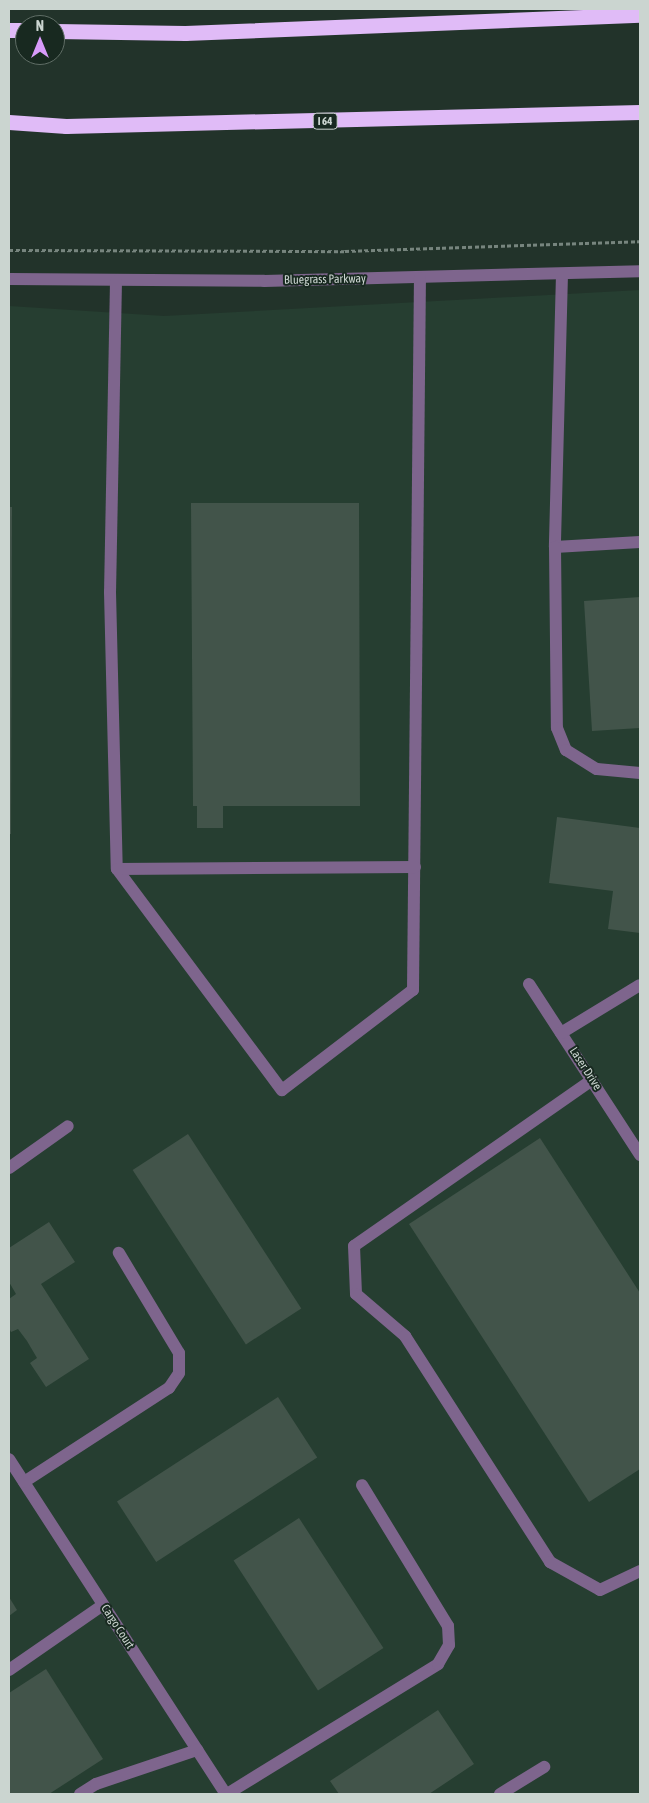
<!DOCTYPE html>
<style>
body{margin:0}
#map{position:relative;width:649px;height:1803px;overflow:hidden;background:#22332a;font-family:"Asap Condensed",sans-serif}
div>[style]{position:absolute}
.built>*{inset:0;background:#263e31}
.building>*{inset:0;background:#42544a;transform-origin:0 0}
.path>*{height:3px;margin-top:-1.5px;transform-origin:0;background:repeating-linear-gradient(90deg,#77857e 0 4px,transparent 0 6.5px)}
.minor>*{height:12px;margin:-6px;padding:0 6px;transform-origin:6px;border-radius:6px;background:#7e658d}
.highway>*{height:15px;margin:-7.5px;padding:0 7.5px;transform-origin:7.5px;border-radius:7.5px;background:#e0bbf7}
span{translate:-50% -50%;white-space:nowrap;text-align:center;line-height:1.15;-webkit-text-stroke:4px #182920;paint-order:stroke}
.shield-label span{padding:1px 4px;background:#182920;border:1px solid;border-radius:4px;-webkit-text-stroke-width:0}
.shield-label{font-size:11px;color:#cbd5d0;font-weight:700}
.street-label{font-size:12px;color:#cbd5d0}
.frame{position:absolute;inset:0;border:10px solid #cbd5d0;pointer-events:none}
.north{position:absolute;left:15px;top:15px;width:50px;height:50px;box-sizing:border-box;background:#182920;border:1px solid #606e66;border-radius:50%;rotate:0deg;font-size:14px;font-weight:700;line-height:20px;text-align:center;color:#cbd5d0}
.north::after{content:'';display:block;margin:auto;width:18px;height:22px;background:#d79bf9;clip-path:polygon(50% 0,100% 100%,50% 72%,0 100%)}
</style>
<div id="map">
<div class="built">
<i style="clip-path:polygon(640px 290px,640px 1794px,9px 1794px,9px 306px,164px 316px)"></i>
</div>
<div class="building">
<i style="clip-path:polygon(191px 503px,359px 503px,360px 806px,223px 806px,223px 828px,197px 828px,197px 806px,193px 806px)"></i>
<i style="clip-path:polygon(9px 507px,12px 507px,11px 834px,9px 834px)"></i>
<i style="clip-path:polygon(640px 597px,640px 728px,592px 731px,584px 601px)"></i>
<i style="clip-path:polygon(557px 817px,640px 828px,640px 933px,608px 929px,613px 891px,549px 883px)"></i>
<i style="left:188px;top:1134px;width:208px;height:66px;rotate:57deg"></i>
<i style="clip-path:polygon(540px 1138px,640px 1293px,640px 1469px,589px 1502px,409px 1224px)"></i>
<i style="clip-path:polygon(49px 1222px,75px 1262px,41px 1284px,89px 1359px,46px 1387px,30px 1363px,37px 1358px,27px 1341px,18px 1329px,11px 1332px,9px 1328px,9px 1299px,16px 1294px,9px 1282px,9px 1248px)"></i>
<i style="left:278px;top:1397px;width:72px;height:192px;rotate:57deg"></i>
<i style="left:299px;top:1518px;width:155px;height:78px;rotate:57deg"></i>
<i style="clip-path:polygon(9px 1597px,17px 1610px,9px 1616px)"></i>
<i style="clip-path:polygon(46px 1669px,103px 1759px,49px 1794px,9px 1794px,9px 1693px)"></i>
<i style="clip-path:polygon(438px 1710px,474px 1764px,429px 1794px,339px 1794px,330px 1781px)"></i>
</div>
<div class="path">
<i style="left:9px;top:250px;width:336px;rotate:0.2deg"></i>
<i style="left:345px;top:251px;width:295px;rotate:-1.9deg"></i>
</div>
<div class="minor">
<i style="left:562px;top:274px;width:273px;rotate:91.5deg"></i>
<i style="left:555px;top:547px;width:85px;rotate:-3.4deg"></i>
<i style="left:9px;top:279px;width:255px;rotate:0.4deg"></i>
<i style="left:264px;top:281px;width:376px;rotate:-1.5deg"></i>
<i style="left:116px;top:281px;width:311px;rotate:91.1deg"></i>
<i style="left:110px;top:592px;width:277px;rotate:88.6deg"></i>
<i style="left:117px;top:869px;width:276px;rotate:53.3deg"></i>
<i style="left:282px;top:1090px;width:165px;rotate:-37.4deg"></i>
<i style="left:413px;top:990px;width:712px;rotate:-89.44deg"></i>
<i style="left:555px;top:547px;width:181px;rotate:89.4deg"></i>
<i style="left:557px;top:728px;width:24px;rotate:68deg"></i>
<i style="left:566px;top:750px;width:36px;rotate:32deg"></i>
<i style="left:597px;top:769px;width:43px;rotate:5.3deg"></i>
<i style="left:117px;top:869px;width:298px;rotate:-0.4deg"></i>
<i style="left:529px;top:984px;width:204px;rotate:57deg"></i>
<i style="left:561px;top:1033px;width:92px;rotate:-31.3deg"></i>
<i style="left:592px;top:1080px;width:290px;rotate:145.1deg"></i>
<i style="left:354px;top:1246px;width:48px;rotate:87.6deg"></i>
<i style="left:356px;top:1294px;width:65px;rotate:40.6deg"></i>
<i style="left:405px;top:1336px;width:269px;rotate:57.3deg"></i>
<i style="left:550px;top:1562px;width:57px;rotate:29.2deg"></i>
<i style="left:600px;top:1590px;width:44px;rotate:-25.4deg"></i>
<i style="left:9px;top:1168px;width:72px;rotate:-35.4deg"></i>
<i style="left:9px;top:1459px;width:399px;rotate:57.1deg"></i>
<i style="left:24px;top:1482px;width:173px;rotate:-33deg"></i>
<i style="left:169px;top:1388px;width:18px;rotate:-56deg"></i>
<i style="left:179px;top:1373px;width:20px;rotate:-90deg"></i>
<i style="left:179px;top:1353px;width:117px;rotate:-121deg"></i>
<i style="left:9px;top:1670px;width:114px;rotate:-34.7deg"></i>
<i style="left:80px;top:1794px;width:19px;rotate:-32deg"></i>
<i style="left:96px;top:1784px;width:107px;rotate:-18.6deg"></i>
<i style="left:227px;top:1794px;width:248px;rotate:-31.6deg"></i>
<i style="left:438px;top:1664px;width:22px;rotate:-60deg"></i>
<i style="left:449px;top:1645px;width:19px;rotate:-93deg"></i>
<i style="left:448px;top:1626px;width:165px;rotate:-121.4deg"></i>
<i style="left:500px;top:1794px;width:52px;rotate:-31.5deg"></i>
</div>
<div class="highway">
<i style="left:9px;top:30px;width:16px"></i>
<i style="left:55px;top:31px;width:130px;rotate:0.9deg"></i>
<i style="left:185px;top:33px;width:455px;rotate:-2.3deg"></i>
<i style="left:9px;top:122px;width:57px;rotate:4deg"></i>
<i style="left:66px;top:126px;width:574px;rotate:-1.4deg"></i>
</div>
<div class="shield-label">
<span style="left:325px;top:121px">I 64</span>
</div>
<div class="street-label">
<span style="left:325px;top:280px;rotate:-1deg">Bluegrass Parkway</span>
<span style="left:585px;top:1069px;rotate:57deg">Laser Drive</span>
<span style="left:117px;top:1627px;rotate:57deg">Cargo Court</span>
</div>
<div class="frame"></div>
<div class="north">N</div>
</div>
